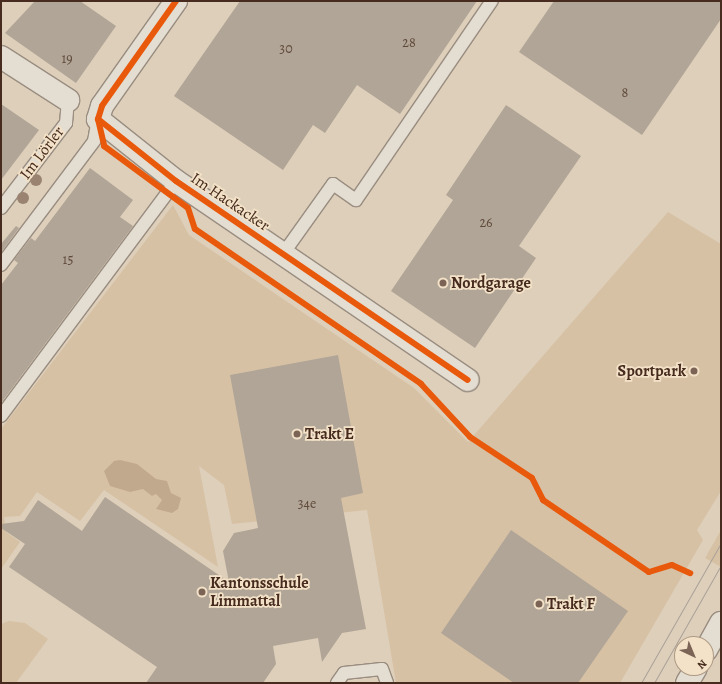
<!DOCTYPE html>
<meta charset="utf-8">
<style>
body{margin:0}
#map{position:relative;width:722px;height:684px;overflow:hidden;background:#decfba;font-family:Alegreya,serif}
div>[style]{position:absolute}
.green>*{inset:0;background:#d7c1a5}
.water>*{inset:0;background:#c1a98e}
.building>*{inset:0;background:#b0a596}
.roads{filter:drop-shadow(1px 0 #998d80) drop-shadow(-1px 0 #998d80) drop-shadow(0 1px #998d80) drop-shadow(0 -1px #998d80)}
.service>*{height:12px;margin:-6px;padding:0 6px;transform-origin:6px;border-radius:6px;background:#e4ddd2}
.minor>*{height:22px;margin:-11px;padding:0 11px;transform-origin:11px;border-radius:11px;background:#e4ddd2}
.tram>*{height:1px;margin:-0.5px;padding:0 0.5px;transform-origin:0.5px;border-radius:0.5px;background:#a9a198}
.cycleway>*{height:6px;margin:-3px;padding:0 3px;transform-origin:3px;border-radius:3px;background:#e8590c}
.trees>*{width:12px;height:12px;margin:-6px;border-radius:50%;background:#9a8471}
.dots>*{width:11px;height:11px;translate:-50% -50%;box-sizing:border-box;border:2px solid #f3e2c8;border-radius:50%}
span{translate:-50% -50%;white-space:nowrap;text-align:center;line-height:1.15;-webkit-text-stroke:3.5px #f3e2c8;paint-order:stroke}
.number-label{font-size:14px;color:#604a3c}
.number-label span{-webkit-text-stroke-width:0}
.street-label{font-size:16px;color:#462b1e}
.poi-label{font-size:16px;color:#462b1e;font-weight:700}
.left{translate:0 -50%;text-align:left}
.right{translate:-100% -50%;text-align:right}
.frame{position:absolute;inset:0;border:2px solid #462b1e;pointer-events:none}
.north{position:absolute;left:674px;top:636px;width:40px;height:40px;box-sizing:border-box;background:#f3e2c8;border:1px solid #ae9984;border-radius:50%;rotate:136deg;font-size:11px;font-weight:700;line-height:16px;text-align:center;color:#462b1e}
.north::after{content:'';display:block;margin:auto;width:14px;height:18px;background:#7b6455;clip-path:polygon(50% 0,100% 100%,50% 72%,0 100%)}
</style>
<div id="map">
<div class="green">
<i style="clip-path:polygon(173px 205px,189px 235px,414px 388px,468px 442px,668px 212px,721px 244px,721px 491px,697px 530px,703px 540px,620px 683px,396px 683px,367px 510px,232px 524px,224px 485px,199px 466px,218px 567px,104px 490px,80px 521px,37px 492px,20px 516px,4px 517px,6px 532px,20px 542px,1px 569px,1px 429px)"></i>
<i style="clip-path:polygon(721px 530px,721px 567px,705px 558px)"></i>
<i style="clip-path:polygon(9px 621px,25px 623px,48px 639px,16px 683px,1px 683px,1px 624px)"></i>
</div>
<div class="water">
<i style="clip-path:polygon(120px 460px,137px 464px,156px 479px,167px 481px,171px 493px,181px 498px,178px 509px,172px 513px,156px 509px,162px 500px,156px 494px,152px 496px,143px 489px,130px 492px,110px 486px,104px 471px,114px 461px)"></i>
</div>
<div class="building">
<i style="clip-path:polygon(35px 1px,80px 1px,116px 26px,76px 83px,5px 33px)"></i>
<i style="clip-path:polygon(240px 1px,477px 1px,400px 114px,357px 85px,325px 133px,313px 125px,283px 170px,174px 96px)"></i>
<i style="clip-path:polygon(554px 1px,721px 1px,721px 19px,642px 135px,519px 52px)"></i>
<i style="clip-path:polygon(1px 104px,39px 130px,1px 180px)"></i>
<i style="clip-path:polygon(506px 105px,581px 156px,519px 246px,536px 258px,475px 348px,391px 291px,453px 200px,446px 195px)"></i>
<i style="clip-path:polygon(90px 168px,133px 200px,120px 217px,133px 226px,1px 403px,1px 285px,18px 263px,14px 260px,31px 238px,35px 241px)"></i>
<i style="clip-path:polygon(16px 226px,19px 228px,2px 251px,1px 244px)"></i>
<i style="clip-path:polygon(338px 355px,363px 493px,341px 498px,366px 629px,342px 633px,322px 662px,318px 638px,273px 646px,276px 664px,263px 683px,146px 683px,157px 667px,9px 567px,25px 544px,1px 528px,1px 524px,24px 521px,38px 500px,82px 531px,105px 497px,229px 582px,223px 551px,234px 533px,258px 528px,230px 375px)"></i>
<i style="clip-path:polygon(511px 530px,628px 611px,578px 683px,514px 683px,441px 633px)"></i>
</div>
<div class="roads">
<div class="service">
<i style="left:1px;top:208px;width:107px;rotate:-52.6deg"></i>
<i style="left:66px;top:123px;width:23px;rotate:-85deg"></i>
<i style="left:283px;top:254px;width:86px;rotate:-54.5deg"></i>
<i style="left:333px;top:184px;width:28px;rotate:35deg"></i>
<i style="left:356px;top:200px;width:241px;rotate:-55.7deg"></i>
<i style="left:1px;top:265px;width:155px;rotate:-53.1deg"></i>
<i style="left:94px;top:141px;width:22px;rotate:-80deg"></i>
<i style="left:1px;top:416px;width:293px;rotate:-53.3deg"></i>
<i style="left:337px;top:683px;width:12px;rotate:-55deg"></i>
<i style="left:344px;top:673px;width:38px;rotate:-6deg"></i>
<i style="left:382px;top:669px;width:15px;rotate:70deg"></i>
</div>
<div class="minor">
<i style="left:176px;top:1px;width:128px;rotate:125.2deg"></i>
<i style="left:102px;top:106px;width:14px;rotate:107deg"></i>
<i style="left:98px;top:119px;width:100px;rotate:38.5deg"></i>
<i style="left:176px;top:181px;width:353px;rotate:34.3deg"></i>
<i style="left:1px;top:57px;width:80px;rotate:32.7deg"></i>
<i style="left:706px;top:650px;width:31px;rotate:-61deg"></i>
<i style="left:687px;top:683px;width:17px;rotate:-59deg"></i>
</div>
</div>
<div class="tram">
<i style="left:641px;top:683px;width:161px;rotate:-60.3deg"></i>
<i style="left:654px;top:683px;width:136px;rotate:-60.4deg"></i>
</div>
<div class="cycleway">
<i style="left:176px;top:1px;width:128px;rotate:125.2deg"></i>
<i style="left:102px;top:106px;width:14px;rotate:107deg"></i>
<i style="left:98px;top:119px;width:100px;rotate:38.5deg"></i>
<i style="left:176px;top:181px;width:353px;rotate:34.3deg"></i>
<i style="left:98px;top:119px;width:28px;rotate:77deg"></i>
<i style="left:104px;top:146px;width:104px;rotate:36.4deg"></i>
<i style="left:188px;top:208px;width:22px;rotate:72deg"></i>
<i style="left:195px;top:229px;width:274px;rotate:34.4deg"></i>
<i style="left:421px;top:384px;width:72px;rotate:47.2deg"></i>
<i style="left:470px;top:437px;width:74px;rotate:33.5deg"></i>
<i style="left:532px;top:478px;width:25px;rotate:63deg"></i>
<i style="left:543px;top:500px;width:128px;rotate:34.2deg"></i>
<i style="left:649px;top:572px;width:24px;rotate:-17deg"></i>
<i style="left:672px;top:565px;width:20px;rotate:24deg"></i>
</div>
<div class="trees">
<i style="left:36px;top:180px"></i>
<i style="left:23px;top:198px"></i>
</div>
<div class="dots">
<i style="left:443px;top:283px;background:#7b6455"></i>
<i style="left:694px;top:371px;background:#7b6455"></i>
<i style="left:297px;top:434px;background:#7b6455"></i>
<i style="left:202px;top:592px;background:#7b6455"></i>
<i style="left:539px;top:604px;background:#7b6455"></i>
</div>
<div class="number-label">
<span style="left:409px;top:43px">28</span>
<span style="left:286px;top:49px">30</span>
<span style="left:67px;top:59px">19</span>
<span style="left:625px;top:93px">8</span>
<span style="left:486px;top:223px">26</span>
<span style="left:68px;top:260px">15</span>
<span style="left:307px;top:504px">34e</span>
</div>
<div class="street-label">
<span style="left:42px;top:153px;rotate:-53deg">Im Lörler</span>
<span style="left:230px;top:202px;rotate:34deg">Im Hackacker</span>
</div>
<div class="poi-label">
<span class="left" style="left:451px;top:283px">Nordgarage</span>
<span class="right" style="left:686px;top:371px">Sportpark</span>
<span class="left" style="left:305px;top:434px">Trakt E</span>
<span class="left" style="left:210px;top:592px">Kantonsschule<br>Limmattal</span>
<span class="left" style="left:547px;top:604px">Trakt F</span>
</div>
<div class="frame"></div>
<div class="north">N</div>
</div>
